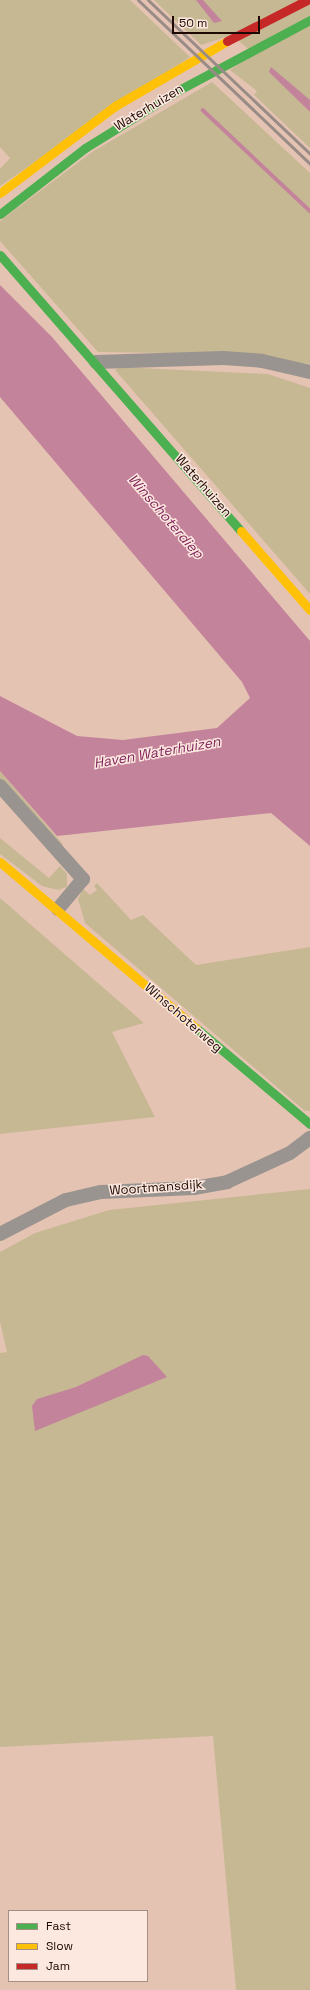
<!DOCTYPE html>
<style>
body{margin:0}
#map{position:relative;width:310px;height:1990px;overflow:hidden;background:#e5c3b2;font-family:"Space Grotesk",sans-serif}
div>[style]{position:absolute}
.green>*{inset:0;background:#c7b894}
.water>*{inset:0;background:#c3839b}
.stream>*{height:3.5px;margin:-1.75px;padding:0 1.75px;transform-origin:1.75px;border-radius:1.75px;background:#c3839b}
.street>*{height:14px;margin:-7px;padding:0 7px;transform-origin:7px;border-radius:7px;background:#9a9490}
.fast>*{height:9px;margin:-4.5px;padding:0 4.5px;transform-origin:4.5px;border-radius:4.5px;background:#4caf50}
.slow>*{height:9px;margin:-4.5px;padding:0 4.5px;transform-origin:4.5px;border-radius:4.5px;background:#ffc107}
.jam>*{height:9px;margin:-4.5px;padding:0 4.5px;transform-origin:4.5px;border-radius:4.5px;background:#c62828}
.rail>*{height:3px;margin:-1.5px;padding:0 1.5px;transform-origin:1.5px;border-radius:1.5px;background:#998c86}
span{translate:-50% -50%;white-space:nowrap;text-align:center;line-height:1.15;-webkit-text-stroke:3px #fce8df;paint-order:stroke}
.street-label{font-size:13px;color:#1d0901}
.water-label{font-size:14px;color:#81245c;font-style:italic}
.legend{position:absolute;left:8px;top:1910px;width:140px;height:72px;box-sizing:border-box;background:#fce8df;border:1px solid #a38f86;margin:0;padding:5px 7px;list-style:none;font-size:12px;color:#1d0901}
.legend li{display:flex;align-items:center;gap:8px;height:20px}
.legend b{width:20px;border:1px solid #a38f86}
.scale{position:absolute;left:172px;top:16px;width:88px;height:18px;box-sizing:border-box;border:2px solid #1d0901;border-top:0;padding-left:5px;font-size:12px;line-height:14px;white-space:nowrap;color:#1d0901;-webkit-text-stroke:3px #fce8df;paint-order:stroke}
</style>
<div id="map">
<div class="green">
<i style="clip-path:polygon(0 0,130px 0,190px 57px,0 186px,0 169px,10px 158px,0 147px)"></i>
<i style="clip-path:polygon(154px 0,310px 0,310px 106px,269px 69px,310px 112px,310px 148px,254px 95px,257px 91px,230px 70px,254px 54px,232px 35px,201px 45px)"></i>
<i style="clip-path:polygon(212px 82px,310px 173px,310px 364px,239px 354px,98px 352px,0 241px,0 221px,92px 152px)"></i>
<i style="clip-path:polygon(120px 367px,268px 374px,310px 388px,310px 594px,115px 370px)"></i>
<i style="clip-path:polygon(0 771px,62px 843px,64px 849px,0 781px)"></i>
<i style="clip-path:polygon(0 838px,49px 878px,60px 866px,67px 874px,67px 887px,58px 890px,42px 886px,0 854px)"></i>
<i style="clip-path:polygon(97px 883px,131px 920px,143px 915px,196px 965px,310px 947px,310px 1111px,305px 1111px,85px 923px,78px 899px,83px 889px,90px 895px,97px 890px,94px 886px)"></i>
<i style="clip-path:polygon(0 898px,144px 1023px,112px 1032px,155px 1117px,0 1134px)"></i>
<i style="clip-path:polygon(310px 1189px,310px 1990px,236px 1990px,213px 1736px,0 1747px,0 1353px,7px 1352px,0 1322px,0 1252px,35px 1233px,109px 1210px)"></i>
</div>
<div class="water">
<i style="clip-path:polygon(196px 0,203px 0,222px 21px,214px 23px)"></i>
<i style="clip-path:polygon(271px 67px,310px 100px,310px 112px,269px 72px)"></i>
<i style="clip-path:polygon(0 285px,52px 337px,310px 641px,310px 846px,271px 813px,57px 836px,0 771px,0 696px,77px 736px,123px 740px,217px 728px,250px 698px,242px 682px,0 397px)"></i>
<i style="clip-path:polygon(143px 1355px,148px 1356px,167px 1377px,35px 1431px,32px 1406px,37px 1399px,76px 1387px)"></i>
</div>
<div class="stream">
<i style="left:203px;top:110px;width:147px;rotate:43.3deg"></i>
</div>
<div class="street">
<i style="left:96px;top:362px;width:127px;rotate:-1.8deg"></i>
<i style="left:223px;top:358px;width:39px;rotate:4deg"></i>
<i style="left:262px;top:361px;width:49px;rotate:12.9deg"></i>
<i style="left:0;top:786px;width:125px;rotate:48.3deg"></i>
<i style="left:83px;top:879px;width:39px;rotate:130deg"></i>
<i style="left:0;top:1234px;width:74px;rotate:-27.3deg"></i>
<i style="left:66px;top:1200px;width:36px;rotate:-13deg"></i>
<i style="left:101px;top:1192px;width:93px;rotate:-2.5deg"></i>
<i style="left:194px;top:1188px;width:34px;rotate:-10deg"></i>
<i style="left:227px;top:1182px;width:69px;rotate:-24.7deg"></i>
<i style="left:290px;top:1153px;width:25px;rotate:-37deg"></i>
</div>
<div class="fast">
<i style="left:0;top:214px;width:108px;rotate:-37.8deg"></i>
<i style="left:85px;top:148px;width:108px;rotate:-31.8deg"></i>
<i style="left:177px;top:91px;width:151px;rotate:-28.1deg"></i>
<i style="left:0;top:255px;width:366px;rotate:48.9deg"></i>
<i style="left:196px;top:1028px;width:149px;rotate:40.1deg"></i>
</div>
<div class="slow">
<i style="left:0;top:193px;width:144px;rotate:-37.1deg"></i>
<i style="left:115px;top:106px;width:129px;rotate:-30.1deg"></i>
<i style="left:241px;top:531px;width:105px;rotate:48.9deg"></i>
<i style="left:0;top:862px;width:257px;rotate:40.3deg"></i>
</div>
<div class="jam">
<i style="left:227px;top:41px;width:90px;rotate:-27.1deg"></i>
</div>
<div class="rail">
<i style="left:138px;top:0;width:238px;rotate:43.6deg"></i>
<i style="left:148px;top:0;width:224px;rotate:43.5deg"></i>
</div>
<div class="street-label">
<span style="left:149px;top:108px;rotate:-31deg">Waterhuizen</span>
<span style="left:203px;top:486px;rotate:49deg">Waterhuizen</span>
<span style="left:183px;top:1018px;rotate:41deg">Winschoterweg</span>
<span style="left:156px;top:1188px;rotate:-4deg">Woortmansdijk</span>
</div>
<div class="water-label">
<span style="left:166px;top:516px;rotate:49deg">Winschoterdiep</span>
<span style="left:157px;top:752px;rotate:-10deg">Haven Waterhuizen</span>
</div>
<ul class="legend">
<li><b style="height:5px;background:#4caf50"></b>Fast</li>
<li><b style="height:5px;background:#ffc107"></b>Slow</li>
<li><b style="height:5px;background:#c62828"></b>Jam</li>
</ul>
<div class="scale">50 m</div>
</div>
